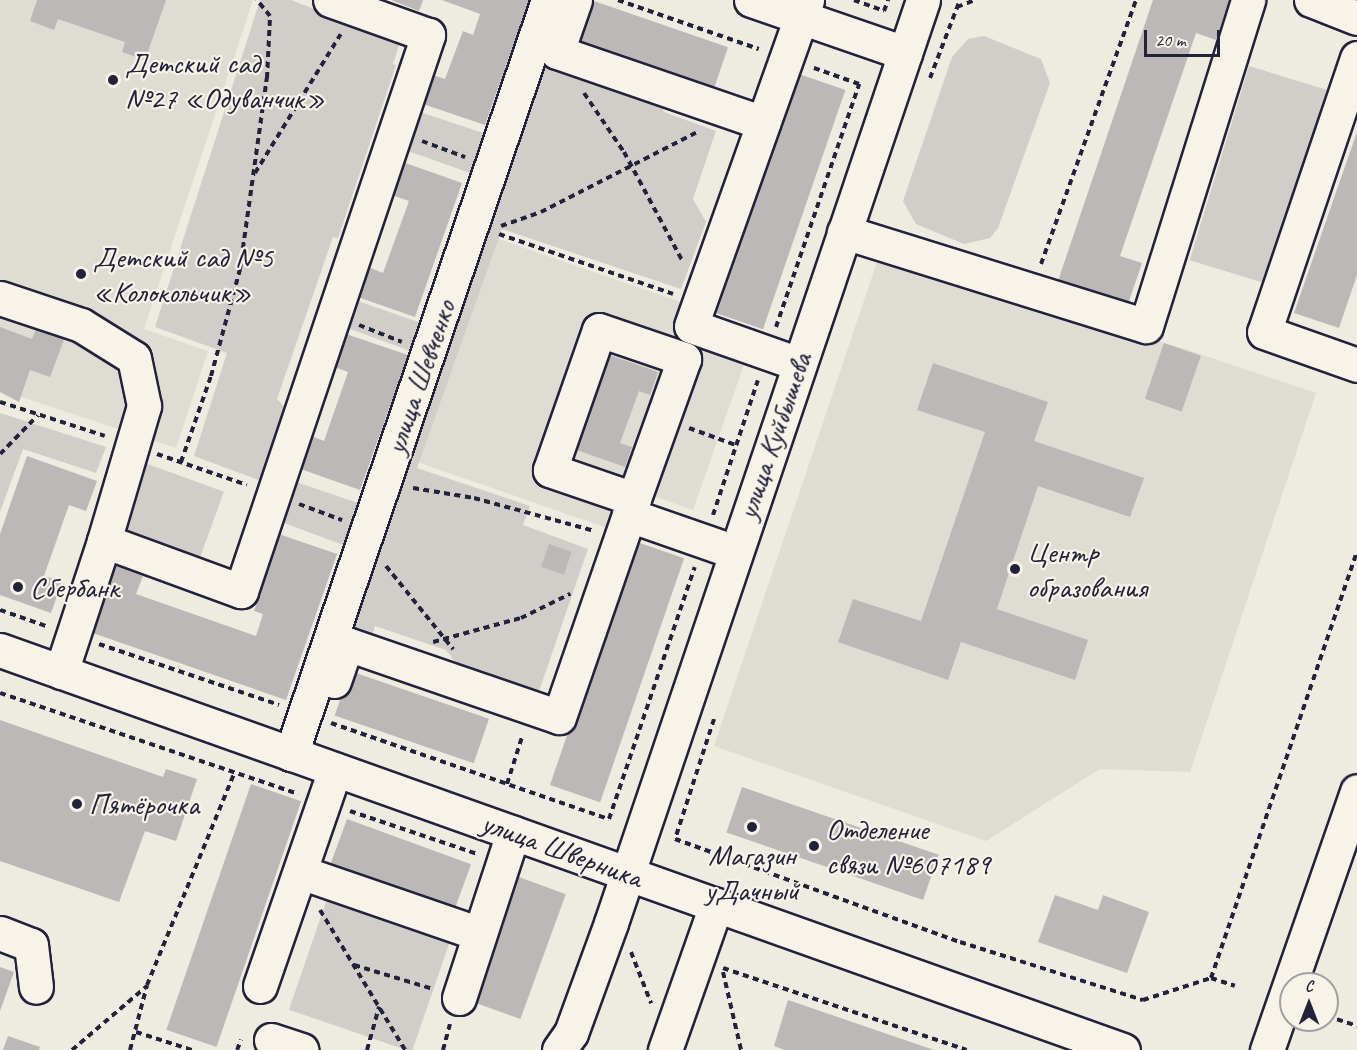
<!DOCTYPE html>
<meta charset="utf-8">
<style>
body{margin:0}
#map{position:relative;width:1357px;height:1050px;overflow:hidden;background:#eeebe1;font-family:Caveat,sans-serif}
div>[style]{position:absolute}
.built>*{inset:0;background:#dfdcd4}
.green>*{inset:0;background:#d1cdc9;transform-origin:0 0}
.building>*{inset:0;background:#bbb8b7;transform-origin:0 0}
.path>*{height:4px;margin-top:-2px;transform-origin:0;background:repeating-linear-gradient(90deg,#22223b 0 6px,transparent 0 10.5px)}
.roads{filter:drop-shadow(2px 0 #22223b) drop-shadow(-2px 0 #22223b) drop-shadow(0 2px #22223b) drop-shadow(0 -2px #22223b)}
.minor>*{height:33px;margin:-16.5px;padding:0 16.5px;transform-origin:16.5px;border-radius:16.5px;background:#f7f3e8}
.major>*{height:33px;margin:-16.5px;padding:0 16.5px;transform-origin:16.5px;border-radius:16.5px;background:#f7f3e8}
.dots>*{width:16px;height:16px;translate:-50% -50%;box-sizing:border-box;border:3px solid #f7f3e8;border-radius:50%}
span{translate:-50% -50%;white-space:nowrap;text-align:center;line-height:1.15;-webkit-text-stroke:4.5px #f7f3e8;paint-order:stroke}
.poi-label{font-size:30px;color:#22223b}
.left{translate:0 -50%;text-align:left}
.street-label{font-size:30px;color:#22223b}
.north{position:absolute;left:1279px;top:972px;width:60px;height:60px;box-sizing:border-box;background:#f7f3e8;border:2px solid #a29fa3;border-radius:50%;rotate:0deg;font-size:16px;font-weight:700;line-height:24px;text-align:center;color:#22223b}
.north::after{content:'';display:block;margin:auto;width:21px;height:27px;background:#22223b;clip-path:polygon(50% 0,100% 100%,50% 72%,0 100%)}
.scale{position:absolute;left:1144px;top:30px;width:76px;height:27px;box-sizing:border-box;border:3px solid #22223b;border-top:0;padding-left:8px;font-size:18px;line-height:21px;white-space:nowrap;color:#22223b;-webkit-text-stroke:4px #f7f3e8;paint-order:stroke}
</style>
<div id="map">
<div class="built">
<i style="clip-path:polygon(0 0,253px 0,144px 329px,208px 351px,176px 448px,0 390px)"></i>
<i style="clip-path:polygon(496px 238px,692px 306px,747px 356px,693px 510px,628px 487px,613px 530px,417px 462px)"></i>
<i style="clip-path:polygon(878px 259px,1185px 349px,1316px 393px,1190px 772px,1100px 769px,986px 841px,714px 746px)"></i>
</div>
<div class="green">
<i style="clip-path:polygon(260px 0,291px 0,400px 42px,393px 64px,396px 65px,338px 238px,333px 237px,277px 399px,290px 413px,267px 483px,194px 456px,227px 353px,155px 327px)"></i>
<i style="clip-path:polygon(536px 0,657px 97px,664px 112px,716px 131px,693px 199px,706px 222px,681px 289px,502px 229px,417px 468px,530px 506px,523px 525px,588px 549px,538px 694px,463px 672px,446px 650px,375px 626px,370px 643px,349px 636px,346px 546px,276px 520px,290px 480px,364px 505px,413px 352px,345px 327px,355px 300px,424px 324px,473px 174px,405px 150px,417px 111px,489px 135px)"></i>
<i style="clip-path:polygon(984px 36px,1041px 59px,1050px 83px,998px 228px,990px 238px,964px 244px,916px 224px,903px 201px,952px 57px,968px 39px)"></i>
<i style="left:1249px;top:66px;width:81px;height:203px;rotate:17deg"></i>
<i style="clip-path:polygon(0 413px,106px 447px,96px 473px,23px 449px,0 512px)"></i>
<i style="left:145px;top:463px;width:84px;height:75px;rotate:20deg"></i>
<i style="left:327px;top:899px;width:130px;height:117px;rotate:19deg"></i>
</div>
<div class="building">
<i style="clip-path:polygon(37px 0,166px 0,145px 60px,122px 52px,125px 42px,58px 19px,54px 30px,30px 21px)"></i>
<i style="clip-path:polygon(391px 0,423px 0,419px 11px)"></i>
<i style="clip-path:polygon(442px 0,529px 0,485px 125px,423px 104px,433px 75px,445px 79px,463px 31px,473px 35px,480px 14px)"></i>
<i style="left:591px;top:0;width:145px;height:47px;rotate:19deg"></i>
<i style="clip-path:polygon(1153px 0,1229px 0,1216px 40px,1196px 33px,1120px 256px,1142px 263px,1128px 304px,1058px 281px)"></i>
<i style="left:799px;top:74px;width:49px;height:253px;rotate:19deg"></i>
<i style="clip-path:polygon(1357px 132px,1357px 275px,1339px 328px,1294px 313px)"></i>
<i style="clip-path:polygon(397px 160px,462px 183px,415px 317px,352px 295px,363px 265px,383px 273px,409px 201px,386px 193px)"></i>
<i style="clip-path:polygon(0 327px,32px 339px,37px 327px,65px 337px,50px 377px,30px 370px,19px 402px,0 392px)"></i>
<i style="clip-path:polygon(343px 333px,408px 355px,360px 490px,295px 467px,306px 434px,324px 441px,348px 372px,332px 366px)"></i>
<i style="left:1164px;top:343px;width:39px;height:59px;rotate:19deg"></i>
<i style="clip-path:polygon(601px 352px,658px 372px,650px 395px,639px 391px,620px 443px,632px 447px,625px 467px,568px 447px)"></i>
<i style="clip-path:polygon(933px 363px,1048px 402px,1034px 441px,1144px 478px,1130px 517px,1038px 486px,997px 609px,1088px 640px,1075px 680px,961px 642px,948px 680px,838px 642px,853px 599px,921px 621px,985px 432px,917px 410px)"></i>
<i style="clip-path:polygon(27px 456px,97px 481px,86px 511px,69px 505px,44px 576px,62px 582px,51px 613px,0 595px,0 534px)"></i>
<i style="clip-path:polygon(270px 531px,337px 554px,286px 700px,84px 630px,108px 563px,143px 576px,136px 594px,256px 636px,263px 614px,254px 611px,270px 566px,259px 562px)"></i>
<i style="left:634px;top:541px;width:53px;height:258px;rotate:19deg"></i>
<i style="left:549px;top:544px;width:24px;height:24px;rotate:19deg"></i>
<i style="left:350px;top:671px;width:147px;height:47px;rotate:19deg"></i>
<i style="clip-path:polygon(0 720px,163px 777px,166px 769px,197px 779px,176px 841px,145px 831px,119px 902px,0 861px)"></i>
<i style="left:251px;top:784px;width:53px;height:260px;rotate:19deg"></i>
<i style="left:742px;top:787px;width:208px;height:48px;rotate:19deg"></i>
<i style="left:347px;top:819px;width:132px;height:53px;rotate:20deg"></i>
<i style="left:516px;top:876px;width:53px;height:133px;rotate:20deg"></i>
<i style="clip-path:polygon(1055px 895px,1098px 910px,1103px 895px,1149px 912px,1127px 973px,1038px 942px)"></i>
<i style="clip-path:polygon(0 967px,14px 972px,0 1011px)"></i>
<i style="clip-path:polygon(788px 1000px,934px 1050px,785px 1050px,774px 1046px)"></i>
<i style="clip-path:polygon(8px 1036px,40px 1047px,39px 1050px,3px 1050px)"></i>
</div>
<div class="path">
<i style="left:618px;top:0;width:149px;rotate:19.2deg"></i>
<i style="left:854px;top:0;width:32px;rotate:20deg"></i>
<i style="left:884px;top:11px;width:12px;rotate:-70deg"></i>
<i style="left:957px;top:7px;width:19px;rotate:-21deg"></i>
<i style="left:930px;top:78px;width:84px;rotate:-69deg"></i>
<i style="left:584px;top:93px;width:71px;rotate:55.9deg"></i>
<i style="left:624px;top:152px;width:125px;rotate:61.8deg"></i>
<i style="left:422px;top:141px;width:46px;rotate:20.4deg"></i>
<i style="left:255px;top:173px;width:163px;rotate:-58.3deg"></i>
<i style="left:501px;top:226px;width:42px;rotate:-19.3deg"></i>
<i style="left:541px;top:212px;width:175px;rotate:-27.1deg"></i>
<i style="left:499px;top:234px;width:184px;rotate:19deg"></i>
<i style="left:1041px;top:264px;width:281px;rotate:-70.2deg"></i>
<i style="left:359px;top:325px;width:46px;rotate:21.6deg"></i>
<i style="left:776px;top:327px;width:257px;rotate:-71.1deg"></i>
<i style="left:859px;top:84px;width:48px;rotate:-160.4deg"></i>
<i style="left:0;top:402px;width:110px;rotate:17.9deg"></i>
<i style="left:689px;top:428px;width:50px;rotate:19.9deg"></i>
<i style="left:0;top:454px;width:54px;rotate:-45.7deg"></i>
<i style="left:157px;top:454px;width:95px;rotate:19deg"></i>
<i style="left:181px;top:462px;width:91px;rotate:-70.8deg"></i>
<i style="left:211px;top:376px;width:111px;rotate:-74.8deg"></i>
<i style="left:240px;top:269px;width:193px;rotate:-82deg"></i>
<i style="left:267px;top:78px;width:62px;rotate:-87.2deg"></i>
<i style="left:270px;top:16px;width:21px;rotate:-129deg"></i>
<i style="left:413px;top:488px;width:62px;rotate:9.3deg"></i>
<i style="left:474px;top:498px;width:125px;rotate:15.3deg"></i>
<i style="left:299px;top:504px;width:46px;rotate:20.4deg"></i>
<i style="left:713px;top:515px;width:142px;rotate:-71.6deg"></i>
<i style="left:386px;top:566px;width:107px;rotate:51.1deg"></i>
<i style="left:0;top:610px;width:49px;rotate:19.2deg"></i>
<i style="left:433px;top:642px;width:91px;rotate:-15.3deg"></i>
<i style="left:521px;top:618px;width:55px;rotate:-26.1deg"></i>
<i style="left:99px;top:644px;width:190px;rotate:18.7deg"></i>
<i style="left:0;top:693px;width:315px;rotate:18.7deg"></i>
<i style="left:714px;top:719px;width:126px;rotate:108deg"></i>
<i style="left:675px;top:839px;width:303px;rotate:19.9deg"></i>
<i style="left:960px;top:942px;width:192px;rotate:17.6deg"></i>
<i style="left:1143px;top:1000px;width:71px;rotate:-17.9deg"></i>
<i style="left:1211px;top:978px;width:25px;rotate:18deg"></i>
<i style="left:331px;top:723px;width:294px;rotate:19.1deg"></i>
<i style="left:609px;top:819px;width:266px;rotate:-71.2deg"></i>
<i style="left:507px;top:784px;width:52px;rotate:-72.3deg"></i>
<i style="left:350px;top:811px;width:134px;rotate:18.7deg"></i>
<i style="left:320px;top:910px;width:164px;rotate:58.7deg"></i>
<i style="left:631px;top:952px;width:55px;rotate:68.6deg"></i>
<i style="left:354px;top:965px;width:83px;rotate:16.9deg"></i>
<i style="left:723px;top:968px;width:257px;rotate:18.6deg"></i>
<i style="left:723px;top:972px;width:80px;rotate:77deg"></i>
<i style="left:1211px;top:978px;width:450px;rotate:-71.1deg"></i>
<i style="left:1327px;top:1016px;width:32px;rotate:18deg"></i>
<i style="left:136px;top:1032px;width:59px;rotate:17.8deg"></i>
<i style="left:72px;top:1050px;width:99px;rotate:-40.5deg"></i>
<i style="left:130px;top:1050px;width:67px;rotate:-75.3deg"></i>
<i style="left:147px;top:985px;width:230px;rotate:-67.6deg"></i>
<i style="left:237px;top:1050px;width:11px;rotate:-68deg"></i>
<i style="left:367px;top:1050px;width:45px;rotate:-74.4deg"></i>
<i style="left:443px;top:1050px;width:27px;rotate:-75deg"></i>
</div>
<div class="roads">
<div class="minor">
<i style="left:575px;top:0;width:55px;rotate:109.1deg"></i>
<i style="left:557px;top:52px;width:218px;rotate:19deg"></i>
<i style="left:751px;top:0;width:163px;rotate:19deg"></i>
<i style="left:1311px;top:0;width:49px;rotate:21.4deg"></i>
<i style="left:1357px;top:58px;width:289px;rotate:108.7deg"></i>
<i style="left:1264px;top:332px;width:99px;rotate:19.5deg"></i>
<i style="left:844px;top:232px;width:316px;rotate:17.3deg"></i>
<i style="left:1146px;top:326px;width:342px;rotate:-72.6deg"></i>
<i style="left:0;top:298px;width:85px;rotate:18.4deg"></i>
<i style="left:81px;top:325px;width:62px;rotate:31.9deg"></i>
<i style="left:134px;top:358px;width:49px;rotate:78.2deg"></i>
<i style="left:144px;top:406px;width:141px;rotate:106.5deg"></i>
<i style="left:799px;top:364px;width:114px;rotate:-160.6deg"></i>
<i style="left:691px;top:326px;width:346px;rotate:-70.4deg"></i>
<i style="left:629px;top:515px;width:17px;rotate:-73deg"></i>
<i style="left:634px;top:499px;width:89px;rotate:-161deg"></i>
<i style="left:550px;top:470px;width:148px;rotate:-70.7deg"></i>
<i style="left:599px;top:330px;width:90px;rotate:18.8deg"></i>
<i style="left:684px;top:359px;width:149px;rotate:109.7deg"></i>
<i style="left:0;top:650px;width:1192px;rotate:19.61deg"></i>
<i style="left:61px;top:672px;width:138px;rotate:-71.8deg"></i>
<i style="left:104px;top:541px;width:146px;rotate:20.1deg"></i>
<i style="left:241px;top:591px;width:587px;rotate:-71.41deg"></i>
<i style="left:428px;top:35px;width:104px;rotate:-160.3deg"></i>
<i style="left:334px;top:681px;width:39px;rotate:-71deg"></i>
<i style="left:347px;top:644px;width:224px;rotate:19deg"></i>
<i style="left:559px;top:717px;width:214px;rotate:-70.9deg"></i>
<i style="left:629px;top:515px;width:112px;rotate:19.2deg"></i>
<i style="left:291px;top:754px;width:797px;rotate:-71.18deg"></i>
<i style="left:300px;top:872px;width:190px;rotate:19deg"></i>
<i style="left:0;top:933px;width:33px;rotate:21deg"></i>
<i style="left:31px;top:945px;width:42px;rotate:83.2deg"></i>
<i style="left:260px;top:986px;width:229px;rotate:-70.9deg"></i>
<i style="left:459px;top:998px;width:174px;rotate:-71.9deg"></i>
<i style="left:271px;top:1040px;width:32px;rotate:18deg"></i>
<i style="left:559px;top:1050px;width:21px;rotate:-55deg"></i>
<i style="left:571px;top:1033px;width:117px;rotate:-70deg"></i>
<i style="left:611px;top:923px;width:974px;rotate:-71.32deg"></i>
<i style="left:665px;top:1050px;width:154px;rotate:-70.6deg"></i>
</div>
<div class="major">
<i style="left:1267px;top:1050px;width:274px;rotate:-70.8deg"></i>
</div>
</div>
<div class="dots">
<i style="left:113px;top:80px;background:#22223b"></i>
<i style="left:81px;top:274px;background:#22223b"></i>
<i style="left:1015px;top:569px;background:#22223b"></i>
<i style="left:18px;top:587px;background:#22223b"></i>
<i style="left:77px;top:804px;background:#22223b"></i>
<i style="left:752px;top:827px;background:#22223b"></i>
<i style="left:814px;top:846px;background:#22223b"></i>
</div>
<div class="poi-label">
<span class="left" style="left:125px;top:80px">Детский сад<br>№27 «Одуванчик»</span>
<span class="left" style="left:93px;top:274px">Детский сад №5<br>«Колокольчик»</span>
<span class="left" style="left:1027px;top:569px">Центр<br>образования</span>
<span class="left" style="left:30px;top:587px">Сбербанк</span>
<span class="left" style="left:89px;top:804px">Пятёрочка</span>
<span class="left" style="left:826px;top:846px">Отделение<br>связи №607189</span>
<span style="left:752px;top:872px">Магазин<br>уДачный</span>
</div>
<div class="street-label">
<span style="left:420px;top:377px;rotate:-71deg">улица Шевченко</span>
<span style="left:774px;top:436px;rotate:-71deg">улица Куйбышева</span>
<span style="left:562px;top:850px;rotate:20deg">улица Шверника</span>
</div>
<div class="north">С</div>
<div class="scale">20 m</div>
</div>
